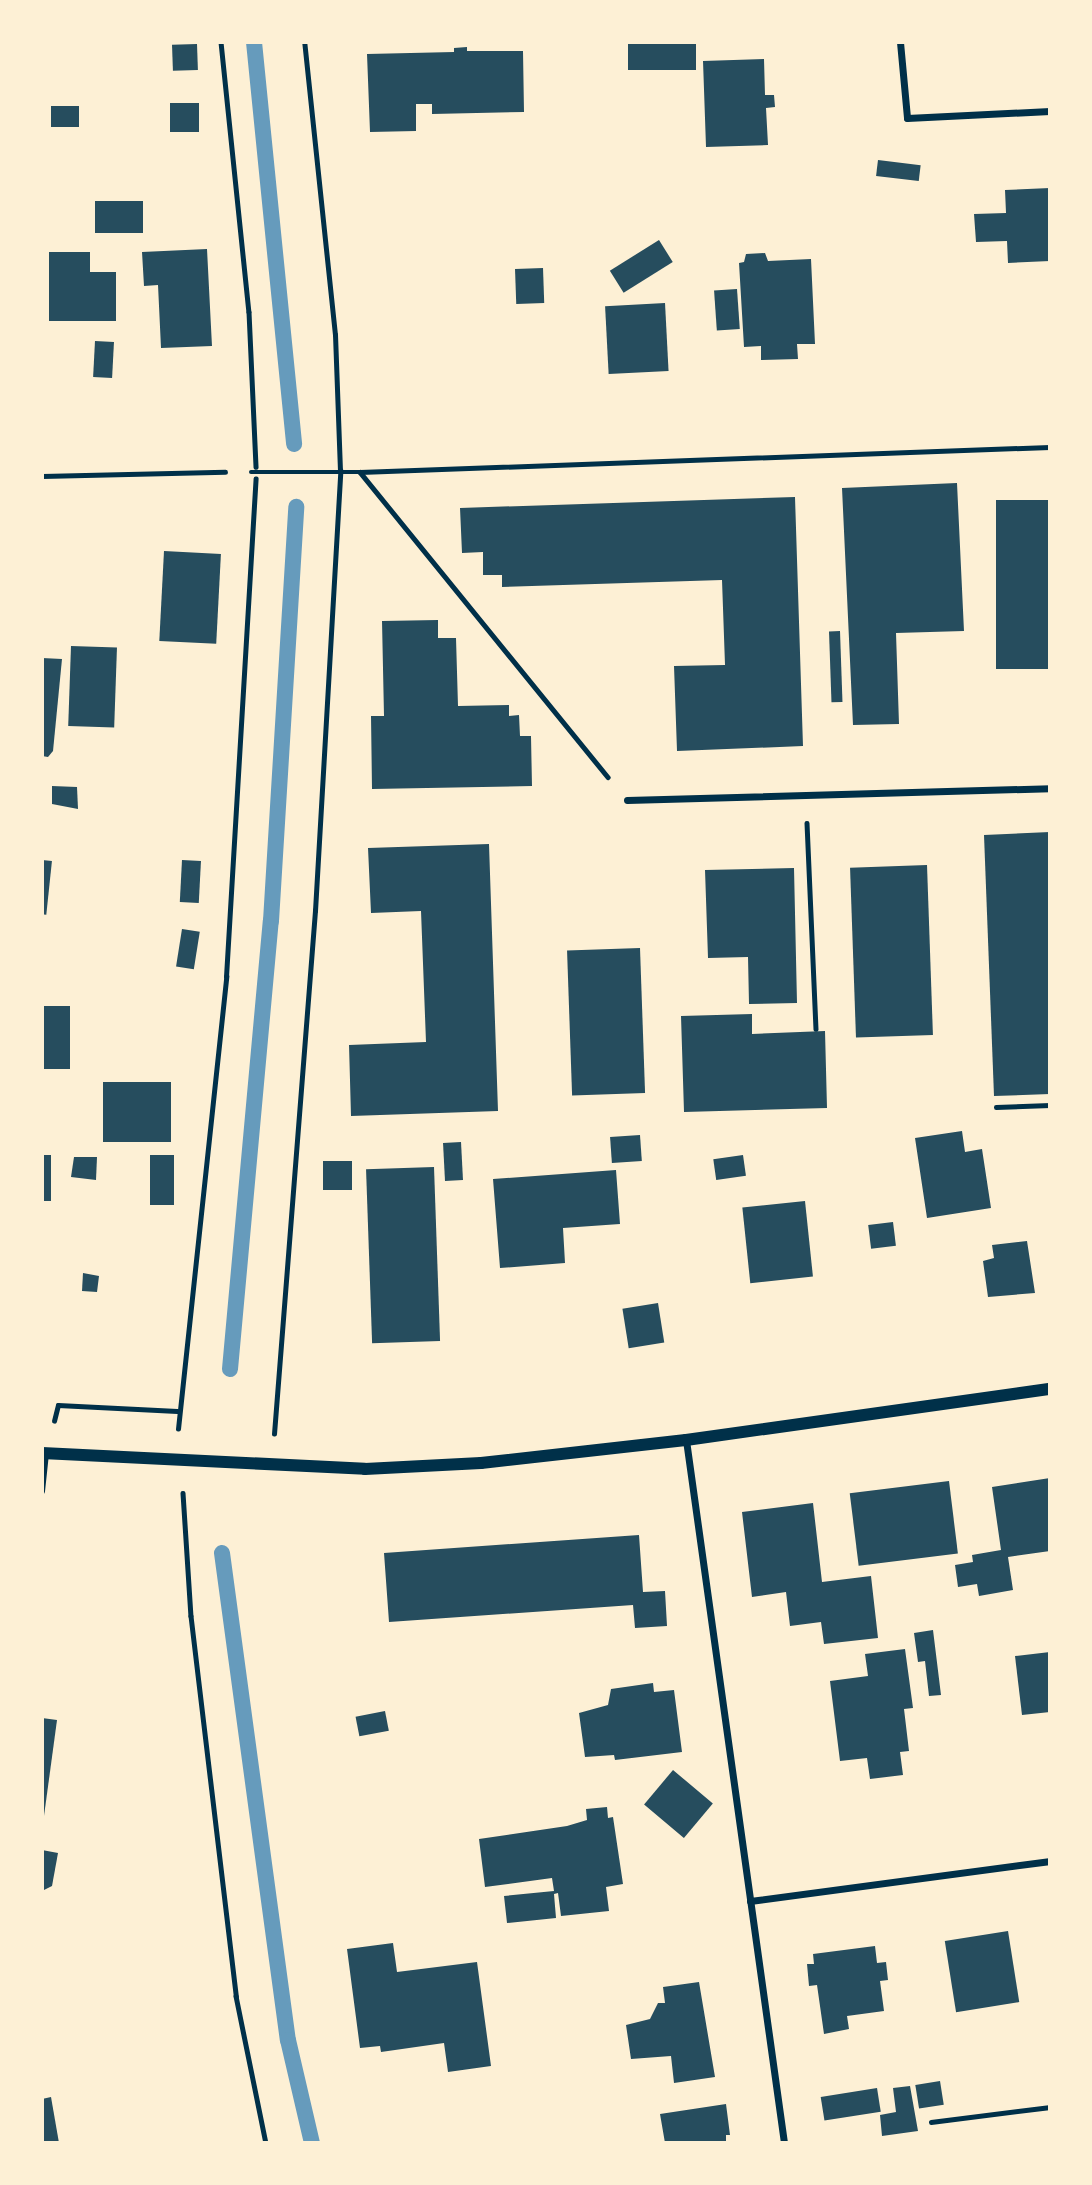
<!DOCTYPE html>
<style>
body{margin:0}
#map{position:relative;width:1092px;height:2185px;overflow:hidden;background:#fdf0d5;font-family:Jost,sans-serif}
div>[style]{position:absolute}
.stream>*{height:16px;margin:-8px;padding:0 8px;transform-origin:8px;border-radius:8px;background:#669bbc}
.building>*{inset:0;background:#264d5e;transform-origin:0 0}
.path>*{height:4.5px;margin:-2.25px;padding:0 2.25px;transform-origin:2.25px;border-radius:2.25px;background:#003049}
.service>*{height:5px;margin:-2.5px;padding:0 2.5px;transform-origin:2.5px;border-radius:2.5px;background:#003049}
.minor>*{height:7px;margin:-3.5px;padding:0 3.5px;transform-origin:3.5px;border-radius:3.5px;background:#003049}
.tertiary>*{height:12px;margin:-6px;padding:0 6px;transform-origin:6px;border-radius:6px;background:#003049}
span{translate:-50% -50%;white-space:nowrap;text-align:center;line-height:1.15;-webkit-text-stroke:5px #fdf0d5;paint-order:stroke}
.frame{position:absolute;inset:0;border:44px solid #fdf0d5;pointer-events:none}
</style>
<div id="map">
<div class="stream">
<i style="left:254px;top:42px;width:404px;rotate:84.3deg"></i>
<i style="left:230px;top:1369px;width:450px;rotate:-84.8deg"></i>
<i style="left:271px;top:921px;width:415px;rotate:-86.5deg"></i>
<i style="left:222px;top:1553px;width:491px;rotate:82.3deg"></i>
<i style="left:288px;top:2040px;width:106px;rotate:76.9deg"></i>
</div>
<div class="building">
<i style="left:628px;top:42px;width:68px;height:28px"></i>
<i style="left:197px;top:44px;width:26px;height:25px;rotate:88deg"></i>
<i style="clip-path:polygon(467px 47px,467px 51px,523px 51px,524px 112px,432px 114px,432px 104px,416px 104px,416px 131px,370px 132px,367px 54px,454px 52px,454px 48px)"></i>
<i style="clip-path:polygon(764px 59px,765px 95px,774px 95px,775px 107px,766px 108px,768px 145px,706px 147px,703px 61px)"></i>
<i style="left:170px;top:103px;width:29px;height:29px"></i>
<i style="left:51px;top:106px;width:28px;height:21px"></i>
<i style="left:878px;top:160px;width:43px;height:16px;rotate:7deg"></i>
<i style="clip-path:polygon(1050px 188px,1050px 261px,1008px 263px,1007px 241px,976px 242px,974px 214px,1006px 213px,1005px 190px)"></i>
<i style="left:143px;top:201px;width:32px;height:48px;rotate:90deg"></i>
<i style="left:659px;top:240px;width:26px;height:58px;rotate:58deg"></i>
<i style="clip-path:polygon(207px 249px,212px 346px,161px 348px,158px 285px,144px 286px,142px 252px)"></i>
<i style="clip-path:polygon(49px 252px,90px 252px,90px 272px,116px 272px,116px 321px,49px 321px)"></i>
<i style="clip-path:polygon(765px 253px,768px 261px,811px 259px,815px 344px,797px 344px,798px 359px,761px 360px,761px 346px,744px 347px,739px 263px,744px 262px,746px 254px)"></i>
<i style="left:543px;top:268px;width:35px;height:28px;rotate:88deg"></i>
<i style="left:737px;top:289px;width:40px;height:23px;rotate:86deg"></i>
<i style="left:665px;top:303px;width:68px;height:60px;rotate:87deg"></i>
<i style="left:95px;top:341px;width:19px;height:36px;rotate:3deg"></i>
<i style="clip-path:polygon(957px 483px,964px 631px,896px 633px,899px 724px,853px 725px,842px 488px)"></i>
<i style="clip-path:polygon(795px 497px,803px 746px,677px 751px,674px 666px,725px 665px,722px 580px,502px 587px,502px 575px,483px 575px,483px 552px,462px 553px,460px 508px)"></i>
<i style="left:1050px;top:500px;width:169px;height:54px;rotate:90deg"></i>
<i style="left:164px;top:551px;width:57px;height:90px;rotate:3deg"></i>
<i style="clip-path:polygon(438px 620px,438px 638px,456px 638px,458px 706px,509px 705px,509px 716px,519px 715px,520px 736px,531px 736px,532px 786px,372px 789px,371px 716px,384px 716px,382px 621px)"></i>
<i style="left:840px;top:631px;width:71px;height:11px;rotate:88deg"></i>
<i style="left:71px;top:646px;width:46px;height:80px;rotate:2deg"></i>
<i style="clip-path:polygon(42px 658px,62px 659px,53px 751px,48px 757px,42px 756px)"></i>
<i style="clip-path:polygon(52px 786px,77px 787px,78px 809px,52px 804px)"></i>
<i style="clip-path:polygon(1050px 832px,1050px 1094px,994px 1096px,984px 835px)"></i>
<i style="clip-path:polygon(489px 844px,498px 1111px,351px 1116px,349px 1045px,426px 1042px,421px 911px,371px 913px,368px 848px)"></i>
<i style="left:42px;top:860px;width:10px;height:54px;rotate:6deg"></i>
<i style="left:182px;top:860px;width:19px;height:42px;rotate:3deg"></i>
<i style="left:927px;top:865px;width:170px;height:77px;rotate:88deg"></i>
<i style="clip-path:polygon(794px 868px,797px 1003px,749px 1004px,748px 957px,708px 958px,705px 870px)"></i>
<i style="left:182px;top:929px;width:18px;height:38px;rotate:9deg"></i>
<i style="left:640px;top:948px;width:145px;height:73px;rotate:88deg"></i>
<i style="left:42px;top:1006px;width:28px;height:63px"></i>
<i style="clip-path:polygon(752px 1014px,752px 1034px,825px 1031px,827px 1108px,684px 1112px,681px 1016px)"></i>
<i style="left:103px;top:1082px;width:68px;height:60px"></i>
<i style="clip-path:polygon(962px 1131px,965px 1152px,982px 1149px,991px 1208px,927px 1218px,915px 1138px)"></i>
<i style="left:640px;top:1135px;width:26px;height:30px;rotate:86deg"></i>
<i style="left:461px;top:1142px;width:38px;height:18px;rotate:87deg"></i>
<i style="left:42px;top:1155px;width:9px;height:46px"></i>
<i style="left:150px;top:1155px;width:24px;height:50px"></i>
<i style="left:743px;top:1155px;width:21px;height:30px;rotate:82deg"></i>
<i style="clip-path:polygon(74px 1157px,97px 1157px,96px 1180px,71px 1177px)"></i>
<i style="left:323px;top:1161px;width:29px;height:29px"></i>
<i style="left:434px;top:1167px;width:174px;height:68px;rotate:88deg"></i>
<i style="clip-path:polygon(616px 1170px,620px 1224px,563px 1228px,565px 1263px,500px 1268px,493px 1179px)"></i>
<i style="left:805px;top:1201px;width:76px;height:63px;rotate:84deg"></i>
<i style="left:893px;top:1222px;width:24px;height:25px;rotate:83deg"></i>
<i style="clip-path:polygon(1027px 1241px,1035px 1293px,988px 1297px,983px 1261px,994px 1258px,992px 1245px)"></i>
<i style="clip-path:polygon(83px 1273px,99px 1276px,97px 1292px,82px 1291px)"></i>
<i style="left:658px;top:1303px;width:40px;height:36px;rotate:81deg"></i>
<i style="clip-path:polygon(1050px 1478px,1050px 1551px,1008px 1557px,1013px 1590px,979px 1596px,977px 1584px,958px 1587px,955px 1565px,973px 1562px,972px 1555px,1001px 1550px,992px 1487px)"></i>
<i style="left:949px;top:1481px;width:73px;height:100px;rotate:83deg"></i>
<i style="clip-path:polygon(813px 1503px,822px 1582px,871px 1576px,878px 1638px,824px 1644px,821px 1622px,790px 1626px,786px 1592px,752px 1597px,742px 1512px)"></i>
<i style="clip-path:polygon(639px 1535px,643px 1592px,665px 1591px,667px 1626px,635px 1628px,633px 1605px,389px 1622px,384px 1553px)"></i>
<i style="clip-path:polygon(933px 1630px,941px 1695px,929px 1696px,925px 1661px,918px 1662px,914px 1633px)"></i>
<i style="clip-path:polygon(905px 1649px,913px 1708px,904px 1709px,909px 1751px,900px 1752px,903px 1775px,870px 1779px,867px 1758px,840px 1761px,830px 1681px,868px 1676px,865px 1654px)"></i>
<i style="clip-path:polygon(1050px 1652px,1050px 1712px,1022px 1715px,1015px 1656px)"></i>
<i style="clip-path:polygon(653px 1683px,654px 1692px,674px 1690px,682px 1752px,615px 1760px,614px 1755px,585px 1757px,579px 1713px,608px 1705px,611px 1689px)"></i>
<i style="left:385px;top:1711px;width:20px;height:30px;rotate:79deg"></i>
<i style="clip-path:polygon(42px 1718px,57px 1720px,44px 1816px,42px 1816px)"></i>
<i style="left:673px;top:1770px;width:52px;height:45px;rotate:40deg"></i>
<i style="clip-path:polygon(607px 1807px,608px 1818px,613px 1817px,623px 1884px,606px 1887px,609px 1911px,561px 1916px,558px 1893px,554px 1894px,556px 1918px,507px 1923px,504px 1896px,554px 1891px,552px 1878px,485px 1887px,479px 1839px,567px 1826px,587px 1820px,586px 1809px)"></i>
<i style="clip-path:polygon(42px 1850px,58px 1853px,52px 1886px,42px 1891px)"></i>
<i style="left:1008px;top:1931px;width:72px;height:64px;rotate:81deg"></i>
<i style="clip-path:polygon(393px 1943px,397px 1972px,477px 1962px,491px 2066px,448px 2072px,444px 2043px,381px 2052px,380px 2046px,360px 2048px,347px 1949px)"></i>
<i style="clip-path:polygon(875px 1946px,877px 1963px,886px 1962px,888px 1980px,880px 1981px,884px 2011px,847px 2016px,849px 2029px,824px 2034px,817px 1985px,809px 1986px,807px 1964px,814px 1964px,813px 1954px)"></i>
<i style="clip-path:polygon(699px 1982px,715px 2077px,674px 2083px,671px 2056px,631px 2059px,626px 2025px,650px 2019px,658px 2003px,665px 2003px,663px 1987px)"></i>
<i style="left:940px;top:2081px;width:24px;height:25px;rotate:81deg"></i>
<i style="clip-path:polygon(910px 2086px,918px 2131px,882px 2136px,880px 2115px,896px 2112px,893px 2088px)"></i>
<i style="left:877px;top:2088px;width:24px;height:57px;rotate:81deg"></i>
<i style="clip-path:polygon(51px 2097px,59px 2143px,42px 2143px,42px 2099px)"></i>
<i style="clip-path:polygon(726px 2104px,730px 2135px,726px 2135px,726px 2143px,665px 2143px,660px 2114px)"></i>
</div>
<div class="path">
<i style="left:221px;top:42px;width:271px;rotate:84.1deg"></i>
<i style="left:249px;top:312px;width:155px;rotate:87.4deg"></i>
<i style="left:251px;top:472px;width:109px"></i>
<i style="left:360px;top:472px;width:393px;rotate:50.9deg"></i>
<i style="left:360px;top:472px;width:690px;rotate:-2.08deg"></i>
<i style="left:807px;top:823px;width:206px;rotate:87.5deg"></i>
<i style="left:996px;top:1107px;width:54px;rotate:-2.1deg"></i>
<i style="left:54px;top:1421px;width:16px;rotate:-76deg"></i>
<i style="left:58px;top:1405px;width:119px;rotate:2.9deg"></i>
<i style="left:178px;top:1429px;width:455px;rotate:-83.9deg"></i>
<i style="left:226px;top:977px;width:499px;rotate:-86.6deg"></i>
<i style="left:274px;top:1434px;width:525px;rotate:-85.52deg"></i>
<i style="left:315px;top:911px;width:441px;rotate:-86.7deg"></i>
<i style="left:340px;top:471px;width:136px;rotate:-92.1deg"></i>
<i style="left:335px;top:335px;width:295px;rotate:-96deg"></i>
<i style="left:183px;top:1493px;width:123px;rotate:86.3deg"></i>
<i style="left:191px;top:1616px;width:383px;rotate:83.2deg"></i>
<i style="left:236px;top:1996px;width:150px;rotate:78.5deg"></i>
<i style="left:931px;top:2122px;width:120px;rotate:-7.2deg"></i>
</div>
<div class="service">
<i style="left:42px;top:476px;width:183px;rotate:-1.3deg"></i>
<i style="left:42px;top:1491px;width:38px;rotate:-84deg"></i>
</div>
<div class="minor">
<i style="left:900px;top:42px;width:76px;rotate:84.7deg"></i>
<i style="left:907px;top:118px;width:143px;rotate:-2.8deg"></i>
<i style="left:627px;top:800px;width:423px;rotate:-1.6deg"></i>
<i style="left:686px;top:1440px;width:710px;rotate:82.06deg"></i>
<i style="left:750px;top:1901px;width:303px;rotate:-7.6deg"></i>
</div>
<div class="tertiary">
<i style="left:42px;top:1453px;width:323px;rotate:2.8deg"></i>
<i style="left:365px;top:1469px;width:116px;rotate:-3deg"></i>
<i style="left:481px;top:1463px;width:206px;rotate:-6.4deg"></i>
<i style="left:686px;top:1440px;width:368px;rotate:-8deg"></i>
</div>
<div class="frame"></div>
</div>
